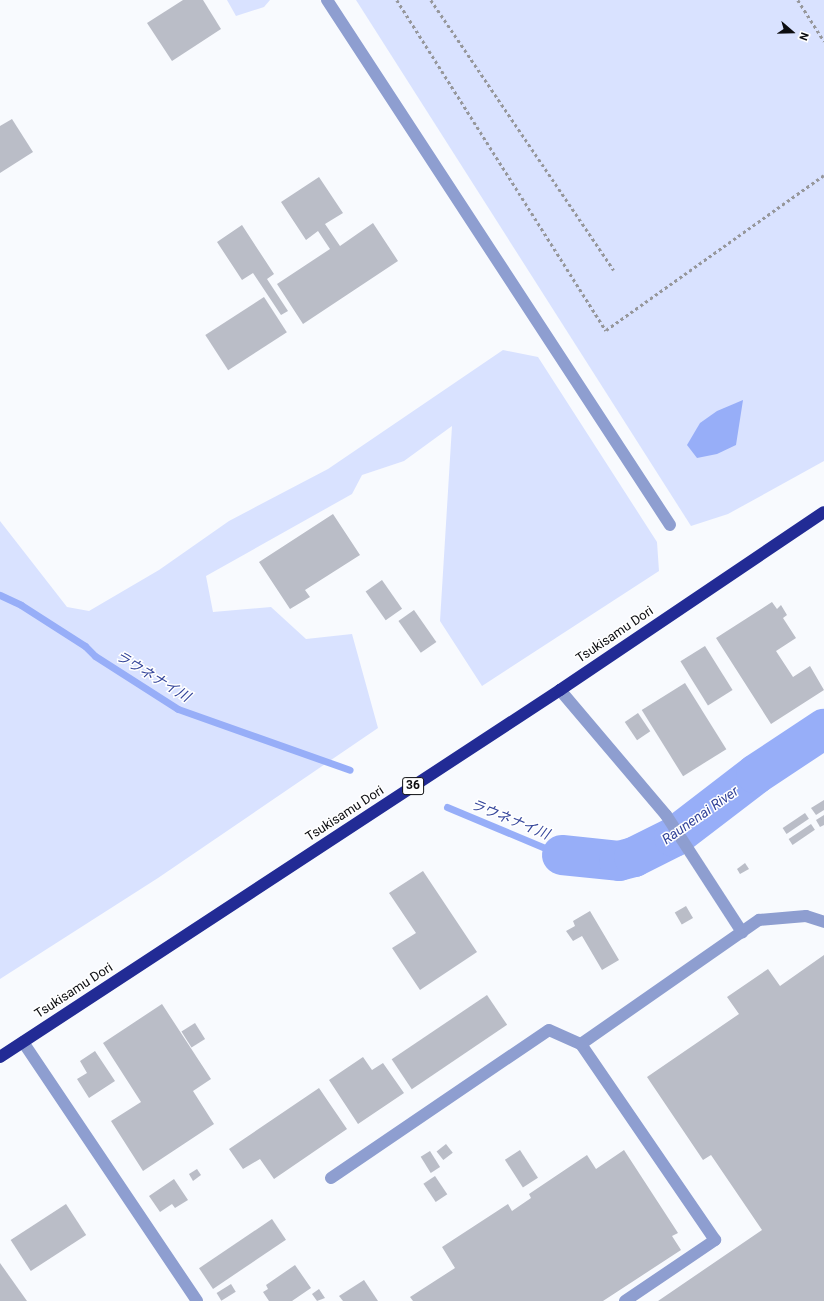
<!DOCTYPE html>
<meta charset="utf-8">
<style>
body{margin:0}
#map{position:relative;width:824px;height:1301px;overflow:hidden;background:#f8fafe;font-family:Roboto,"Noto Sans JP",sans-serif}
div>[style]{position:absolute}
.green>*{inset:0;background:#d9e2ff}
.water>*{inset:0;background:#97aef8}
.stream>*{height:7px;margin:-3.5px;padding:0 3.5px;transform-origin:3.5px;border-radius:3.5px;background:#97aef8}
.river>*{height:40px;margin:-20px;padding:0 20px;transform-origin:20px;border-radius:20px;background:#97aef8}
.building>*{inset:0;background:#babdc7;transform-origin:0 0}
.path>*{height:2.5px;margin-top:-1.25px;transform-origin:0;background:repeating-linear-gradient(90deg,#96979b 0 3px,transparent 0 6px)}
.lane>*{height:12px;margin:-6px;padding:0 6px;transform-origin:6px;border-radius:6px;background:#8e9ed0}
.street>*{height:12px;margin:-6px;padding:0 6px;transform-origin:6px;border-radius:6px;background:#8e9ed0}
.highway>*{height:12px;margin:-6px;padding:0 6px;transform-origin:6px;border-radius:6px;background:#222b95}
span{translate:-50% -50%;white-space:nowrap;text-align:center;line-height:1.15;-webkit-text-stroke:3px #fff;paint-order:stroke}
.shield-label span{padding:1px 3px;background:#fff;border:1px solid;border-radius:3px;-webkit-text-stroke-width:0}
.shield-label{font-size:12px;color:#0d0e11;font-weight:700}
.street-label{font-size:13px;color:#0d0e11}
.water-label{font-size:14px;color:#34459a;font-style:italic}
.north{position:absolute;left:772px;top:12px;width:40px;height:40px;-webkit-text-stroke:3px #fff;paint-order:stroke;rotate:110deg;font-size:11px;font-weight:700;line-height:16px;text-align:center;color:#0d0e11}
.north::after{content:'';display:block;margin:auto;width:14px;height:18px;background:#0d0e11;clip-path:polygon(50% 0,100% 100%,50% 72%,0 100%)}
</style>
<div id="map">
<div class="green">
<i style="clip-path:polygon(227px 0,270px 0,264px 7px,236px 16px)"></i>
<i style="clip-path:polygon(356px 0,824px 0,824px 461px,728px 514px,691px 526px)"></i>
<i style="clip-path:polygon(503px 350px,538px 357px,657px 542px,659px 571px,482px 686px,440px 621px,452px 426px,404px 461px,362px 475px,352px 494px,206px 576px,213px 612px,271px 607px,306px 639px,352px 634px,378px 728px,158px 878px,0 979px,0 521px,67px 607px,89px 611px,159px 570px,229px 521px,328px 469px)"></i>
</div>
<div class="water">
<i style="clip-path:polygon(743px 400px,736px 445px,717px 454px,697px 458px,687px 445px,700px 423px,717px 411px)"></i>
</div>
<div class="stream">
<i style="left:0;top:595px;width:23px;rotate:25deg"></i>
<i style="left:21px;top:605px;width:76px;rotate:32.6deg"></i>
<i style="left:85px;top:646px;width:14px;rotate:45deg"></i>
<i style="left:95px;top:656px;width:98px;rotate:32.6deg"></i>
<i style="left:178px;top:709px;width:182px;rotate:19.5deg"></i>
<i style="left:447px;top:807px;width:125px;rotate:22.7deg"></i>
</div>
<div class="river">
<i style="left:562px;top:855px;width:57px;rotate:6deg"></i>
<i style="left:619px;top:861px;width:16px;rotate:-15deg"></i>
<i style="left:634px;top:857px;width:45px;rotate:-26.6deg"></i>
<i style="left:674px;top:837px;width:103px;rotate:-37.5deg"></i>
<i style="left:756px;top:774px;width:82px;rotate:-33.5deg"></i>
</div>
<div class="building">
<i style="clip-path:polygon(183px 0,203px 0,221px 29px,172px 61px,147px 23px)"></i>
<i style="clip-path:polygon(12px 119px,33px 152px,0 173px,0 126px)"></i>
<i style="clip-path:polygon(319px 177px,343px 213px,325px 224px,340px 246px,373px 223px,398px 261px,303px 324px,277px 284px,330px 249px,318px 231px,306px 240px,281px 202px)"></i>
<i style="clip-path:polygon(242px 225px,274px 274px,267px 279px,288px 311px,281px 315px,253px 273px,242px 280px,217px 242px)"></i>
<i style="left:264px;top:297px;width:42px;height:70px;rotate:57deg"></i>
<i style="clip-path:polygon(333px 514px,360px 555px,305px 590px,310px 597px,290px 609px,259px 562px)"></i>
<i style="left:382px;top:580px;width:35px;height:20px;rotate:55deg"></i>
<i style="clip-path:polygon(772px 602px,777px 609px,781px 605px,787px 615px,783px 618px,796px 638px,776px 651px,793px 677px,810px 666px,824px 690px,771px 724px,716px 638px)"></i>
<i style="left:414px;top:610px;width:39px;height:19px;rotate:55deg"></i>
<i style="left:705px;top:646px;width:52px;height:29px;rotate:58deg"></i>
<i style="left:685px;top:683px;width:78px;height:51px;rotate:58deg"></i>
<i style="left:638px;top:713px;width:22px;height:16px;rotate:56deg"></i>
<i style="clip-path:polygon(824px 800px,824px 810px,816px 815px,811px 808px)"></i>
<i style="left:805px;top:813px;width:7px;height:27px;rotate:56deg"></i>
<i style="clip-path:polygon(824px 815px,824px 825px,820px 827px,816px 820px)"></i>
<i style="left:811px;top:824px;width:7px;height:27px;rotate:56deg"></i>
<i style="clip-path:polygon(745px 863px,749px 869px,740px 874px,737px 869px)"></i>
<i style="clip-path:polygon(423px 871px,477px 952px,420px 990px,392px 948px,416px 933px,389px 893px)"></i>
<i style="left:686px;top:906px;width:14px;height:13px;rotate:60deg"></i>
<i style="clip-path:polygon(590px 911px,619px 960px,602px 970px,582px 936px,573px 941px,566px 931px,575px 926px,573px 921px)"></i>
<i style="clip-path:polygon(824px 955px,824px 1301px,658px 1301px,762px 1230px,711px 1155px,703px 1160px,647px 1077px,739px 1014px,727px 997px,768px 969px,780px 986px)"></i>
<i style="left:487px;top:995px;width:36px;height:115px;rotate:56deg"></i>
<i style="clip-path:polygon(162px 1004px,211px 1079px,193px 1091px,214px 1124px,143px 1171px,111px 1121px,141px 1102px,103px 1043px)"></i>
<i style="left:195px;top:1023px;width:19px;height:16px;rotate:58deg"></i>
<i style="clip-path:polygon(95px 1051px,115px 1081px,89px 1098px,77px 1079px,87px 1073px,80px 1061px)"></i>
<i style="clip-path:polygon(363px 1057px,372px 1070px,383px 1063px,404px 1093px,358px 1124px,329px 1080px)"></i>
<i style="clip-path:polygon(319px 1088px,347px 1129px,274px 1179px,260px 1159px,243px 1169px,229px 1149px)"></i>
<i style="left:446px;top:1144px;width:11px;height:12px;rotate:52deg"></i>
<i style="left:520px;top:1150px;width:33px;height:18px;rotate:57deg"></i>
<i style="clip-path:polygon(624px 1150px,678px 1233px,672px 1236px,681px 1250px,603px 1301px,413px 1301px,410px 1297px,455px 1268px,442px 1247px,508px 1204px,512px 1211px,531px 1198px,529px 1194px,587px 1155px,596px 1169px)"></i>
<i style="left:430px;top:1151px;width:19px;height:11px;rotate:58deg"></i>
<i style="clip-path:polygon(197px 1169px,201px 1175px,193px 1181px,189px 1174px)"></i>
<i style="left:435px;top:1176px;width:22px;height:14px;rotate:56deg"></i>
<i style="clip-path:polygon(174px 1179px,188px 1200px,175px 1208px,172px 1204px,160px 1212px,149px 1196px)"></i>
<i style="left:66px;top:1204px;width:37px;height:66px;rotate:57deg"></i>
<i style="left:272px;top:1219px;width:25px;height:88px;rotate:56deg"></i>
<i style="clip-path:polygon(0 1263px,27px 1301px,0 1301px)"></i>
<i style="clip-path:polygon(295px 1265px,311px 1288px,292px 1301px,269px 1301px,263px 1292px,268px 1289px,266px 1285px)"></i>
<i style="clip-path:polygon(364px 1280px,378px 1301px,343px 1301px,339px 1296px)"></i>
<i style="left:231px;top:1284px;width:9px;height:17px;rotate:58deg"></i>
<i style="clip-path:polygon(319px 1289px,325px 1298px,317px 1301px,312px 1294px)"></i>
</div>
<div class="path">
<i style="left:397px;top:0;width:391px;rotate:57.7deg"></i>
<i style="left:606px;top:330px;width:267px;rotate:-35.4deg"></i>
<i style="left:431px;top:0;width:326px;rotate:55.9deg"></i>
<i style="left:798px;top:0;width:49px;rotate:57.6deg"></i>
</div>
<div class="lane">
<i style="left:327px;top:0;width:627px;rotate:56.84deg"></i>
<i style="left:560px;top:690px;width:164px;rotate:49.7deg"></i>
<i style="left:666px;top:815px;width:140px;rotate:57deg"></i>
<i style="left:331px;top:1178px;width:263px;rotate:-34.2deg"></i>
<i style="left:549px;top:1030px;width:35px;rotate:24deg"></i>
<i style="left:625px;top:1301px;width:109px;rotate:-34.1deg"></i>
<i style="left:715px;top:1240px;width:237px;rotate:-124.4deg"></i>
<i style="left:581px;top:1044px;width:217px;rotate:-34.9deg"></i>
<i style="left:759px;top:920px;width:47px;rotate:-4.9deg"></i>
<i style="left:806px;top:916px;width:19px;rotate:18deg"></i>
</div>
<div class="street">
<i style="left:23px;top:1042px;width:312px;rotate:56.1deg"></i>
</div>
<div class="highway">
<i style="left:0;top:1057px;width:670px;rotate:-33.24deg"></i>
<i style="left:560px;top:690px;width:318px;rotate:-34deg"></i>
</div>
<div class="shield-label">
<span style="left:413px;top:786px">36</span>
</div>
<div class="street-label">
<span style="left:615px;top:635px;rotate:-34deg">Tsukisamu Dori</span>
<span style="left:345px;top:814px;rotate:-33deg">Tsukisamu Dori</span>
<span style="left:74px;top:991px;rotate:-33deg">Tsukisamu Dori</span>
</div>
<div class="water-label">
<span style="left:153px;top:676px;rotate:31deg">ラウネナイ川</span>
<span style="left:700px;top:815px;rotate:-35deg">Raunenai River</span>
<span style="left:510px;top:819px;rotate:22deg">ラウネナイ川</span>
</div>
<div class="north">N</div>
</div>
